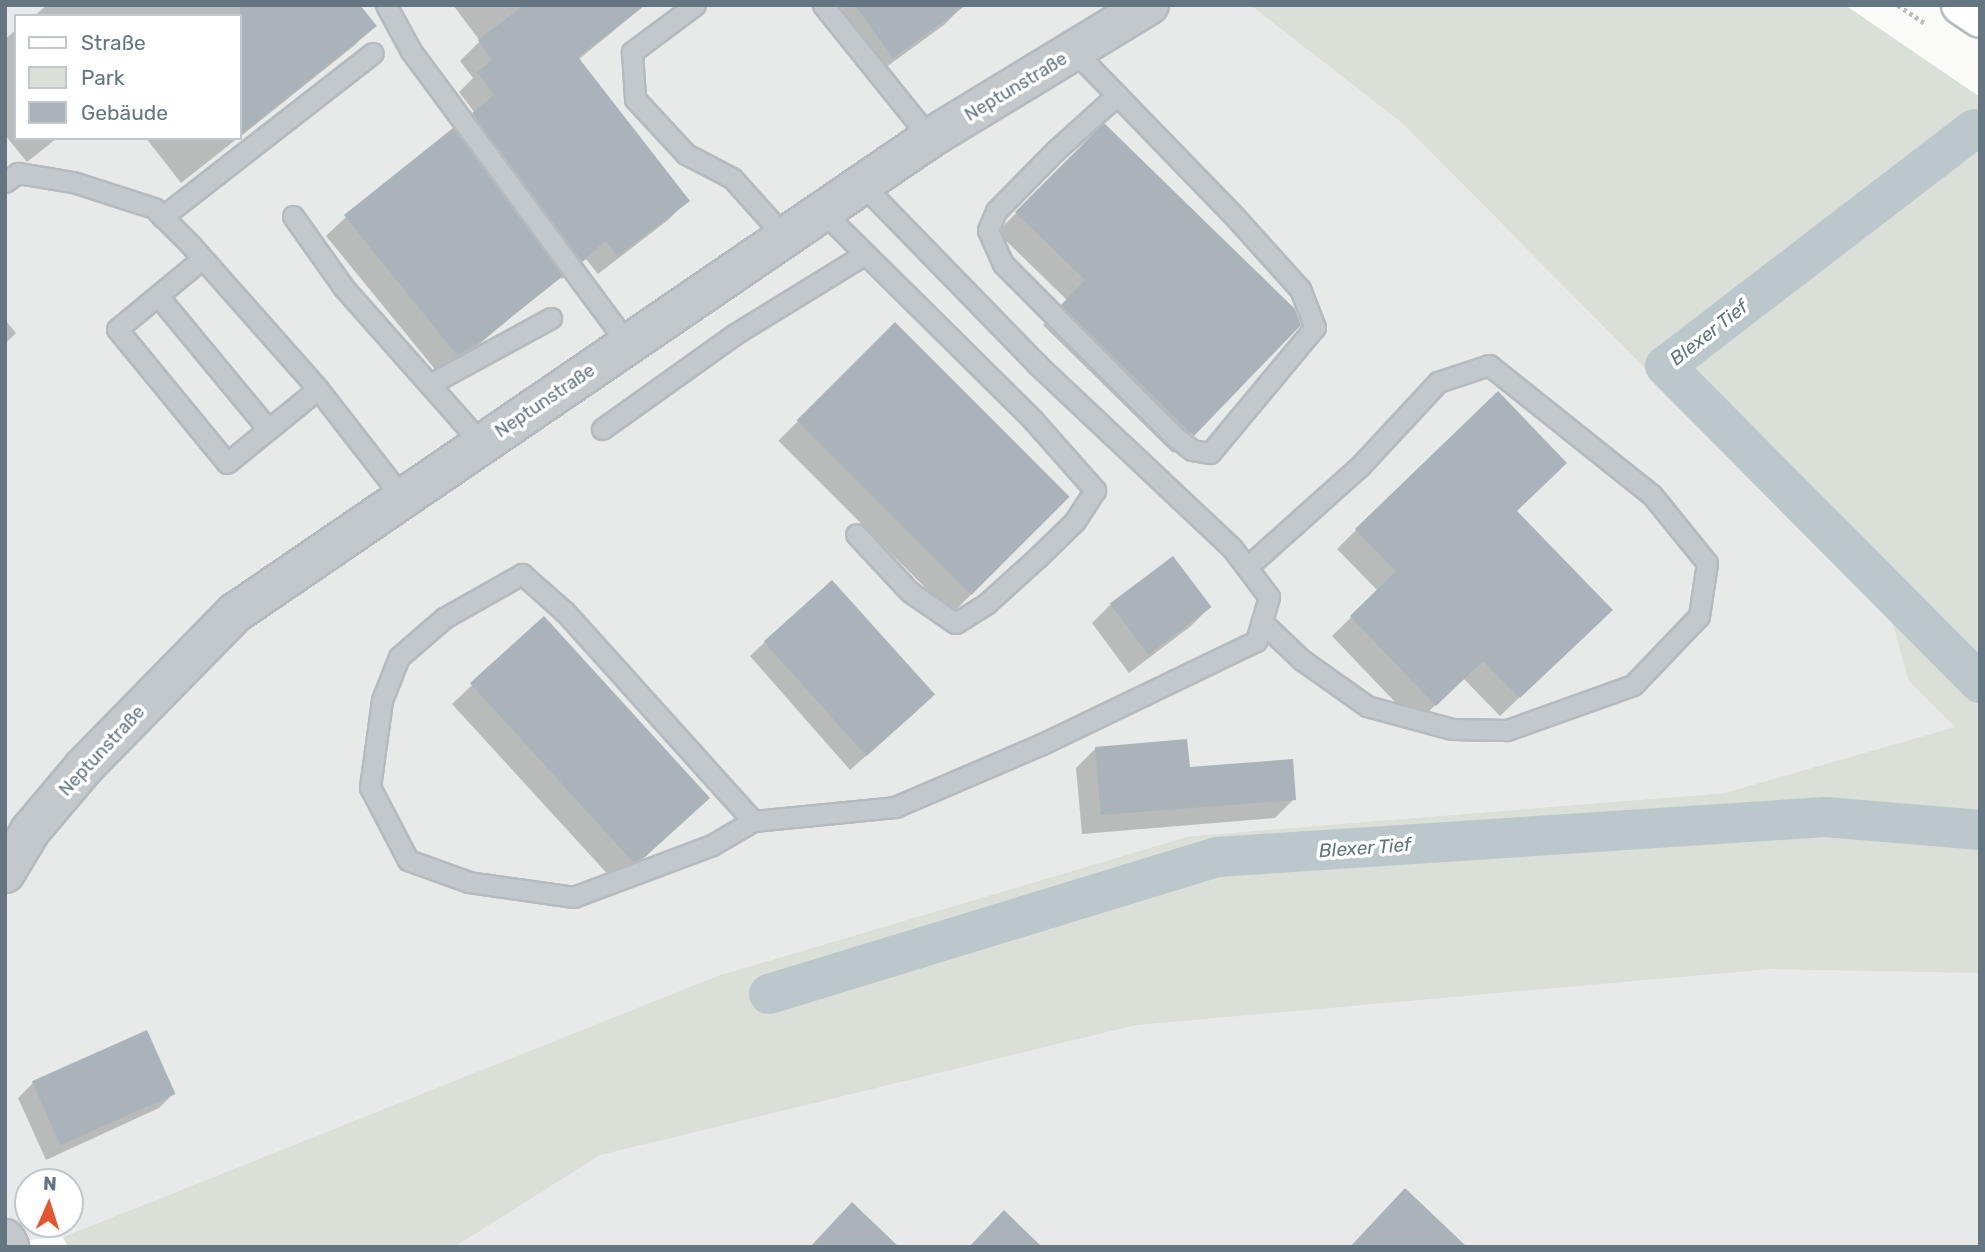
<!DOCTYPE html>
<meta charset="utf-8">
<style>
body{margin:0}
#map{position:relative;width:1985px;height:1252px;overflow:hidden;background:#fafaf8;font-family:Rubik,sans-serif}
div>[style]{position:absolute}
.built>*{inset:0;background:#e8e9e9}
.green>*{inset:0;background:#dadfd7}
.shadow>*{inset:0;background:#0003;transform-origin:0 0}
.canal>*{height:40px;margin:-20px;padding:0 20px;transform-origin:20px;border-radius:20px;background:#bbc7cb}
.building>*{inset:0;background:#aab3b9;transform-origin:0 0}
.path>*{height:4.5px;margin-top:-2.25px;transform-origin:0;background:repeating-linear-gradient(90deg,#bbbfc2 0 3.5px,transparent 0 7px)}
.roads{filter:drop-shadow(2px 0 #b5babe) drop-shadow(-2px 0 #b5babe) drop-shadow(0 2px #b5babe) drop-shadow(0 -2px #b5babe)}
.lane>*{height:19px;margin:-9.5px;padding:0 9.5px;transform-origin:9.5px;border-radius:9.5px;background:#c3c8cc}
.street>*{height:38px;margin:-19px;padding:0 19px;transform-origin:19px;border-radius:19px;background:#c3c8cc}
.primary>*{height:38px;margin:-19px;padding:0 19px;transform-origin:19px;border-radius:19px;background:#fff}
span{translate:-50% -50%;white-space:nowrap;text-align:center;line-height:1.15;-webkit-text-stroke:7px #fff;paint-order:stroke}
.street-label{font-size:18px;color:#657683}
.water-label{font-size:19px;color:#60757c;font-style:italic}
.frame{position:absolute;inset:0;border:7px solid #657683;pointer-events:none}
.legend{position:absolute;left:14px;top:14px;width:228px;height:126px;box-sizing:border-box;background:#fff;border:2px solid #c1c8cd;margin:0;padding:9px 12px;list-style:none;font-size:21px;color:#657683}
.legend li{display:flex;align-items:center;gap:14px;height:35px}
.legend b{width:35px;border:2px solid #c1c8cd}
.north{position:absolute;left:14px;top:1168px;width:70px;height:70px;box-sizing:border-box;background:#fff;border:2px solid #c1c8cd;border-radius:50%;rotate:3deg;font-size:19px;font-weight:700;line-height:28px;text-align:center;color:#657683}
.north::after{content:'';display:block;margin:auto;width:24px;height:32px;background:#e4572e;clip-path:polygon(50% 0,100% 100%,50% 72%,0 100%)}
</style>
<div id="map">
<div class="built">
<i style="clip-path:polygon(evenodd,7px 5px,1250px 5px,1402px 123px,1891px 617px,1908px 680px,1956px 727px,1724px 793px,1190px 836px,717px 976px,63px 1237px,5px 1242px,7px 5px,16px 16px,240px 16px,240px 138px,16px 138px,16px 16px,7px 5px,28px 1182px,70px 1182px,70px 1224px,28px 1224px,28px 1182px)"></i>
<i style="clip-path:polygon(1980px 950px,1980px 1247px,445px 1247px,601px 1130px,885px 1027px)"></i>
</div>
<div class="green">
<i style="clip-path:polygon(1250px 5px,1845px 5px,1980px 97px,1980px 973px,1771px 969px,1136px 1025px,600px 1155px,454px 1247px,68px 1247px,63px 1237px,717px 976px,1190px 836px,1724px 793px,1955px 727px,1908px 680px,1891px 617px,1402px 123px)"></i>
</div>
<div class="shadow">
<i style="clip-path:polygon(47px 5px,358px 5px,374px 26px,355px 45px,240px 137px,240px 16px,34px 16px)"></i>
<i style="clip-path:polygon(453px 5px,645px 5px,578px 60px,687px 201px,668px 220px,598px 274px,586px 259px,562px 279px,560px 276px,458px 362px,438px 373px,326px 236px,346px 217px,454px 133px,475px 113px,459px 92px,473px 78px,460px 61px,480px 41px)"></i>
<i style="clip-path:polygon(839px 5px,963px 5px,963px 6px,944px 25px,874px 76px,832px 19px,842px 9px)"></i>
<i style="clip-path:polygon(16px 30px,16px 138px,57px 138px,27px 162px,5px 135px,5px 39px)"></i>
<i style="clip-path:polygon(1104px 126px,1299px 324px,1173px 453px,1043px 325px,1067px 300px,997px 232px)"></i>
<i style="clip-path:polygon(146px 138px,238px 138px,181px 183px)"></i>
<i style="clip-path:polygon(5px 320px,16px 333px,5px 344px)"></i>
<i style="left:895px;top:324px;width:245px;height:165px;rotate:45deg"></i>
<i style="clip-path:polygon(1515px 511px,1591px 629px,1500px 716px,1463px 678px,1416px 724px,1332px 636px,1378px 591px,1337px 549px,1356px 530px)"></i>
<i style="clip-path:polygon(1111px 604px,1210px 607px,1191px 626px,1129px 673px,1092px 623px)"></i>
<i style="clip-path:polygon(544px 618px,708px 798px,624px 876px,613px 880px,452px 704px)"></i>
<i style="clip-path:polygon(765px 642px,918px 710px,850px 770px,750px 656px)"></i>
<i style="clip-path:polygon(1096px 748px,1188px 769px,1294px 799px,1275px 818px,1082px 834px,1076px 768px)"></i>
<i style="clip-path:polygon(33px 1083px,174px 1093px,159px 1108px,46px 1160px,18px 1098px)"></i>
</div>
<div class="canal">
<i style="left:1974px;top:129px;width:389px;rotate:142.5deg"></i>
<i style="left:1665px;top:366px;width:447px;rotate:45.2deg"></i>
<i style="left:769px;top:994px;width:468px;rotate:-17deg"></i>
<i style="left:1217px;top:857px;width:609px;rotate:-3.76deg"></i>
<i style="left:1825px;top:817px;width:156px;rotate:4.8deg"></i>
</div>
<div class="building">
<i style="clip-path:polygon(240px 5px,360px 5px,377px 26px,240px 135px)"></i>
<i style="clip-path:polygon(524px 5px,645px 5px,578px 57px,690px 201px,618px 256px,606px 241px,582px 261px,472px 113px,494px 95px,477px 72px,492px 60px,478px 40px)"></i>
<i style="clip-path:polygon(855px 5px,966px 5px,893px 58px)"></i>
<i style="clip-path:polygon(1104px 123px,1295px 309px,1301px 325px,1194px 436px,1061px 305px,1085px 280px,1015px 212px)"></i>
<i style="clip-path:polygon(453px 128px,563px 276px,479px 343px,457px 355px,344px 215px)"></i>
<i style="left:895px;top:322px;width:247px;height:139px;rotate:45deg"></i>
<i style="clip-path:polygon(1498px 391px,1567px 463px,1517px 511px,1613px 610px,1520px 698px,1483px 661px,1436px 706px,1350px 616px,1396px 571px,1355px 529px)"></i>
<i style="left:1173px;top:556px;width:64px;height:79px;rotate:53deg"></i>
<i style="left:832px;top:580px;width:154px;height:92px;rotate:48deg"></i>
<i style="clip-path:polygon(544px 616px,710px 798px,645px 857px,633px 862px,470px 683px)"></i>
<i style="clip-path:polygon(1187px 739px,1190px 767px,1293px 759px,1296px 800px,1101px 815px,1095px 747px)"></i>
<i style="left:147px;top:1030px;width:70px;height:126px;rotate:66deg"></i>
<i style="clip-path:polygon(1405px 1188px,1467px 1247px,1350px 1247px)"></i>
<i style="clip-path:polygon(852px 1202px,899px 1247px,810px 1247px)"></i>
<i style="clip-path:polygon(1004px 1210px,1042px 1247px,969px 1247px)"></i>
</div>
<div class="path">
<i style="left:1898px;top:5px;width:34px;rotate:34deg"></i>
</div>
<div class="roads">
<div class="lane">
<i style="left:386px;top:5px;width:52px;rotate:61.5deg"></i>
<i style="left:411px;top:51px;width:365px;rotate:53.5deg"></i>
<i style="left:695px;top:5px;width:79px;rotate:143.3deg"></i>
<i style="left:632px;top:52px;width:47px;rotate:86.3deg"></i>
<i style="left:635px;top:99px;width:75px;rotate:47.2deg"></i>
<i style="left:686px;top:154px;width:52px;rotate:27.6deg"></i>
<i style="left:732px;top:178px;width:79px;rotate:48.1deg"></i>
<i style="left:823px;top:5px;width:171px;rotate:51.2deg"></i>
<i style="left:1075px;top:52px;width:60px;rotate:45.7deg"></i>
<i style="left:1117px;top:95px;width:171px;rotate:45.9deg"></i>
<i style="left:1236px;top:218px;width:96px;rotate:48deg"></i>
<i style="left:1300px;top:289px;width:41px;rotate:68.5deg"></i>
<i style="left:1315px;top:327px;width:164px;rotate:129.8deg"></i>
<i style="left:1210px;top:453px;width:18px;rotate:-171deg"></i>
<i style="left:1192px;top:450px;width:24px;rotate:-142deg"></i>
<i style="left:1173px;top:435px;width:241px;rotate:-134.8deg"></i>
<i style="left:1003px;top:264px;width:37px;rotate:-114deg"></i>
<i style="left:988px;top:230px;width:21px;rotate:-67deg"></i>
<i style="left:996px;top:211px;width:86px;rotate:-45.5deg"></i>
<i style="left:1056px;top:150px;width:82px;rotate:-42deg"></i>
<i style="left:5px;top:182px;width:16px;rotate:-35deg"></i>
<i style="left:18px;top:173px;width:56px;rotate:9.3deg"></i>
<i style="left:73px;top:182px;width:85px;rotate:17.8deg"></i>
<i style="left:154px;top:208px;width:49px;rotate:45deg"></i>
<i style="left:189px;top:243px;width:195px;rotate:48.5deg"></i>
<i style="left:318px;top:389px;width:138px;rotate:52.1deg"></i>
<i style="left:822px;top:211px;width:297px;rotate:44.7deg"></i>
<i style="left:1033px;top:420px;width:94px;rotate:48.5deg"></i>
<i style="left:1095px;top:490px;width:37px;rotate:123deg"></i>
<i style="left:1075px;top:521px;width:52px;rotate:135.8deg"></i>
<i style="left:1038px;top:557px;width:70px;rotate:137.9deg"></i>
<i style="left:986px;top:604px;width:36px;rotate:148deg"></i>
<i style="left:955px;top:623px;width:55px;rotate:-145.4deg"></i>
<i style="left:910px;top:592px;width:79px;rotate:-133deg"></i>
<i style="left:293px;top:216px;width:88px;rotate:54.7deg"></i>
<i style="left:344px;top:288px;width:208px;rotate:48.5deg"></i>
<i style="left:162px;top:217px;width:267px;rotate:-37.9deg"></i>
<i style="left:202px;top:259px;width:110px;rotate:140.5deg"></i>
<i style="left:117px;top:329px;width:173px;rotate:50.6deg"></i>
<i style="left:227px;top:463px;width:117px;rotate:-39.1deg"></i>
<i style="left:158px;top:296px;width:173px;rotate:50.4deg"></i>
<i style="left:430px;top:384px;width:138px;rotate:-28.6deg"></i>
<i style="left:602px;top:429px;width:163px;rotate:-35.5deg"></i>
<i style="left:735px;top:334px;width:153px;rotate:-31.6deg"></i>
<i style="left:1247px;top:567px;width:152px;rotate:-41.8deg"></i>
<i style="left:1360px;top:466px;width:115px;rotate:-47.1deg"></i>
<i style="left:1438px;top:382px;width:54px;rotate:-18.4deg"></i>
<i style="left:1489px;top:365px;width:208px;rotate:38.6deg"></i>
<i style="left:1652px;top:495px;width:87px;rotate:51deg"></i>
<i style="left:1707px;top:563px;width:54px;rotate:98.6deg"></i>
<i style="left:1699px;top:616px;width:95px;rotate:133.7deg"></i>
<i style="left:1633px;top:685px;width:134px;rotate:160.3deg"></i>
<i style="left:1507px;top:730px;width:55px;rotate:-179deg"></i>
<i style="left:1452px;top:729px;width:88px;rotate:-164.9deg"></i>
<i style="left:1367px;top:706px;width:80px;rotate:-144.7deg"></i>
<i style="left:1302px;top:660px;width:55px;rotate:-136.5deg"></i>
<i style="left:753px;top:821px;width:48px;rotate:149.7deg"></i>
<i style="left:712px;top:845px;width:147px;rotate:159.4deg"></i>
<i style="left:574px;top:897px;width:106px;rotate:-171.9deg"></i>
<i style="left:469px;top:882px;width:65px;rotate:-160.2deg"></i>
<i style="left:408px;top:860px;width:82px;rotate:-117.5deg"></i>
<i style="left:370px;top:787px;width:88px;rotate:-82.1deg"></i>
<i style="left:382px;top:700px;width:46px;rotate:-68.4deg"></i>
<i style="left:399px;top:657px;width:60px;rotate:-40.9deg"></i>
<i style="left:444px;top:618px;width:90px;rotate:-29.4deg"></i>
<i style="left:522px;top:574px;width:57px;rotate:41.5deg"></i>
<i style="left:565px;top:612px;width:281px;rotate:48deg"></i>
<i style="left:753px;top:821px;width:143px;rotate:-5.6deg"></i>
<i style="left:895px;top:807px;width:158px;rotate:-23.2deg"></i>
<i style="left:1040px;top:745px;width:240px;rotate:-25.7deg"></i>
<i style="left:1256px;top:641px;width:46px;rotate:-73.5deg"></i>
<i style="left:1269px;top:597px;width:61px;rotate:-127.1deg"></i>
<i style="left:1232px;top:548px;width:267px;rotate:-136.7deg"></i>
<i style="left:1038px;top:365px;width:252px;rotate:-134.2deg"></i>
</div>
<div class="street">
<i style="left:5px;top:873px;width:49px;rotate:-59.2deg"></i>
<i style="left:30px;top:831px;width:84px;rotate:-49.8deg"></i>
<i style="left:84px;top:767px;width:216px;rotate:-45.6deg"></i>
<i style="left:235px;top:613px;width:842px;rotate:-34.35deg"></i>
<i style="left:930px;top:138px;width:256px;rotate:-31.3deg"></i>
<i style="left:5px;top:1239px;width:9px;rotate:63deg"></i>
</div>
<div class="primary">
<i style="left:1961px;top:5px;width:23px;rotate:34deg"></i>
</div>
</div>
<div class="street-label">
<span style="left:1016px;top:87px;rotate:-31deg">Neptunstraße</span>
<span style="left:545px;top:401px;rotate:-34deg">Neptunstraße</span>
<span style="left:102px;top:751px;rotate:-47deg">Neptunstraße</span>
</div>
<div class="water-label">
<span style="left:1709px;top:333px;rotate:-38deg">Blexer Tief</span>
<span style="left:1365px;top:848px;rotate:-4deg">Blexer Tief</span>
</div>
<div class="frame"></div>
<ul class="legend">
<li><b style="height:9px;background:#fff"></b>Straße</li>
<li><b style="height:19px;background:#dadfd7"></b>Park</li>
<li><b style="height:19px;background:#aab3b9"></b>Gebäude</li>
</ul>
<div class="north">N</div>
</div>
